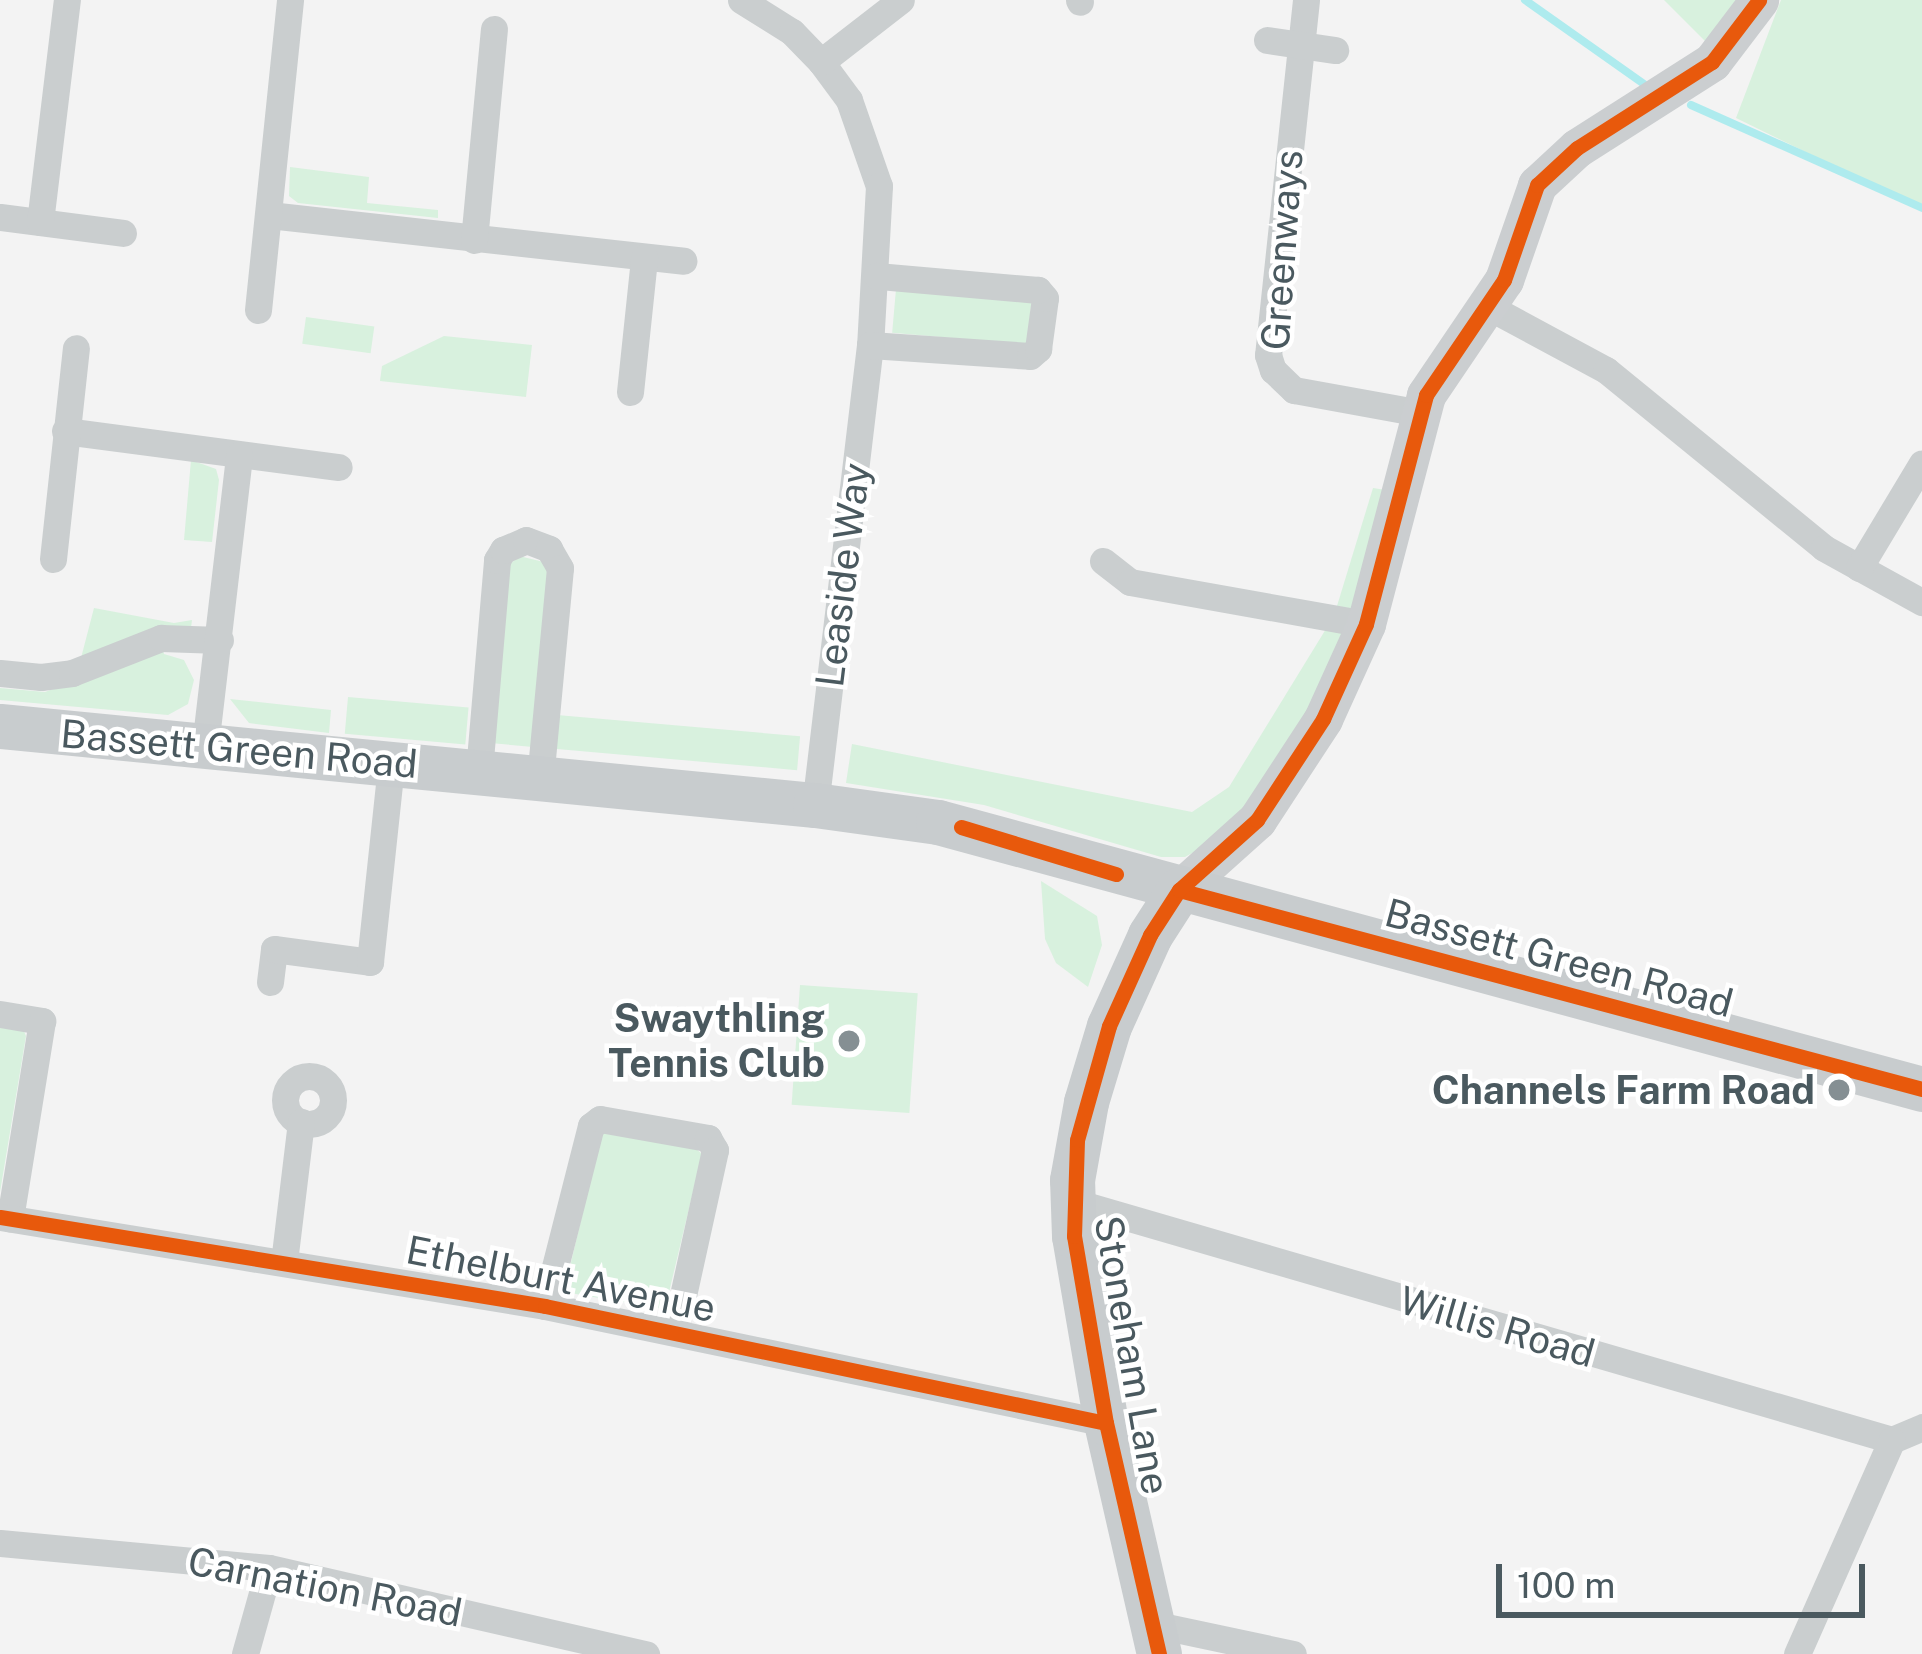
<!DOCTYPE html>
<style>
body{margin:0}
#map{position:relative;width:1922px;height:1654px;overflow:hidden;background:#f3f3f3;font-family:"Public Sans",sans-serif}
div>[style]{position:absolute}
.green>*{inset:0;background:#d8f1de;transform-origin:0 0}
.stream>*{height:8px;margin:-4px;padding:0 4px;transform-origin:4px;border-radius:4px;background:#aeebee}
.street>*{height:27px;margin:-13.5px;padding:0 13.5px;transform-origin:13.5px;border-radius:13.5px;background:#cacecf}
.street>.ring{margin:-13.5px;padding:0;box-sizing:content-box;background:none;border:27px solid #cacecf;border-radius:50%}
.secondary>*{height:39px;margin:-19.5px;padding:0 19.5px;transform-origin:19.5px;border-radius:19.5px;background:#cbced0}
.primary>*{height:45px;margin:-22.5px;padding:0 22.5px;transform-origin:22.5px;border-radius:22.5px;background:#c8ccce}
.cycleway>*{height:15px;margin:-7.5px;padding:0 7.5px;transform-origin:7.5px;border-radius:7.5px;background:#e8590c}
.dots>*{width:33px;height:33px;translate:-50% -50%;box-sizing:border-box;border:6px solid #fff;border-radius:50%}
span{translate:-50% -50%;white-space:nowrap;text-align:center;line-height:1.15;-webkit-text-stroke:9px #fff;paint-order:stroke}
.street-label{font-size:39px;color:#4a595f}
.poi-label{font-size:39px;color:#4a595f;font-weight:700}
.right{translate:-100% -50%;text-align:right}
.scale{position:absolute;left:1496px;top:1564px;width:369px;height:54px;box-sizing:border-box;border:6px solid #4a595f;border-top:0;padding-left:15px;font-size:36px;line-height:42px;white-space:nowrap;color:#4a595f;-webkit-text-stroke:9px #fff;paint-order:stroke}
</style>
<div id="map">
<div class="green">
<i style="clip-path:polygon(1664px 0,1740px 0,1706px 42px)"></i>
<i style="clip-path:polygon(1781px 0,1922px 0,1922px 209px,1736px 118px)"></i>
<i style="clip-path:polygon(290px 167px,369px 177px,367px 203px,438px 210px,438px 218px,298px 203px,289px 196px)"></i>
<i style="left:896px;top:289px;width:136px;height:44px;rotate:5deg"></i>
<i style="left:306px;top:317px;width:69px;height:27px;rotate:8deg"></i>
<i style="clip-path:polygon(444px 336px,532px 345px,526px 397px,380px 381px,382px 366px)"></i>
<i style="clip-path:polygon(191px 460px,216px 469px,219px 480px,212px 542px,184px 540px)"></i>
<i style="clip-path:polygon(1373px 488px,1392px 491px,1359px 610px,1337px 606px)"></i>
<i style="clip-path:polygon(519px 556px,548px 563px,533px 747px,490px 743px,508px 566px)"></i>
<i style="clip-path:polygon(94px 608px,174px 623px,192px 620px,191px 628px,81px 658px)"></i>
<i style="clip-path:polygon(1329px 624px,1357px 630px,1255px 804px,1214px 841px,1185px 857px,1161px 857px,984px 805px,846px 783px,852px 744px,1192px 812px,1229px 787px)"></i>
<i style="clip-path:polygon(162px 648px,164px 654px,184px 660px,194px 680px,188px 704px,168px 715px,0 700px,0 688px,45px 692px)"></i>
<i style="left:348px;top:697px;width:121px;height:37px;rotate:5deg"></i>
<i style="clip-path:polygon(230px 699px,331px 710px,329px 733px,249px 723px)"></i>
<i style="left:557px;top:715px;width:244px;height:34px;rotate:5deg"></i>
<i style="clip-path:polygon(1041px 881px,1097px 916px,1102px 945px,1088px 987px,1056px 963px,1045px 939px)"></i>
<i style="left:800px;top:985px;width:118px;height:120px;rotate:4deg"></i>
<i style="clip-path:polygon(0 1023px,23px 1029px,26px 1036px,0 1192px)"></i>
<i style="clip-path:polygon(602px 1131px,694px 1147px,702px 1154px,665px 1309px,564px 1292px)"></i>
</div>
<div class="stream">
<i style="left:1525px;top:0;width:146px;rotate:35.2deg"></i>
<i style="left:1691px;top:105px;width:253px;rotate:24deg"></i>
</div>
<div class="street">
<i style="left:741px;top:0;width:60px;rotate:32.1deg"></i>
<i style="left:792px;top:32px;width:42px;rotate:46deg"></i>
<i style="left:821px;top:62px;width:47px;rotate:53.6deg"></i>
<i style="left:849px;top:100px;width:91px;rotate:70.8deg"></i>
<i style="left:879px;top:186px;width:159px;rotate:93.2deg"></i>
<i style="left:870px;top:345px;width:463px;rotate:96.8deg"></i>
<i style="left:1079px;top:0;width:2px;rotate:63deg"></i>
<i style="left:1306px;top:0;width:357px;rotate:96.1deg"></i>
<i style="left:1268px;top:355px;width:16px;rotate:72deg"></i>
<i style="left:1273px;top:370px;width:29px;rotate:44deg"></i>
<i style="left:1294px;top:390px;width:128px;rotate:10.3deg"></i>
<i style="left:1267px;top:40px;width:69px;rotate:8.4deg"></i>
<i style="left:821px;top:62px;width:101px;rotate:-37.8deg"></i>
<i style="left:269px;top:215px;width:417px;rotate:6.3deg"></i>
<i style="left:0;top:217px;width:124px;rotate:7.4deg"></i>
<i style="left:40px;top:222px;width:224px;rotate:-83.1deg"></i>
<i style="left:474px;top:240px;width:212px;rotate:-84.6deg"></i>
<i style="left:1489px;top:307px;width:133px;rotate:28.3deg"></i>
<i style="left:1606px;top:370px;width:281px;rotate:39.2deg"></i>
<i style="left:1824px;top:548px;width:112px;rotate:28.9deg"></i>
<i style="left:258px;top:310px;width:312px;rotate:-84.1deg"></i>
<i style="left:870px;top:345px;width:160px;rotate:3.9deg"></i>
<i style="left:1030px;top:356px;width:11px;rotate:-41deg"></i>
<i style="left:1038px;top:349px;width:51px;rotate:-82.2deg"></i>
<i style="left:1045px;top:298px;width:11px;rotate:-131deg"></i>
<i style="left:1038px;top:290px;width:162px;rotate:-175deg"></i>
<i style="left:630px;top:392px;width:135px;rotate:-84deg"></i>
<i style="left:65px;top:431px;width:276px;rotate:7.5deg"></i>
<i style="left:53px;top:559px;width:212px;rotate:-83.8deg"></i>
<i style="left:1103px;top:561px;width:34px;rotate:38deg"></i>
<i style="left:1130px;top:582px;width:240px;rotate:10.1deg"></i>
<i style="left:1859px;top:568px;width:122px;rotate:-59deg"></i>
<i style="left:0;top:673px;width:41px;rotate:5.6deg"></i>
<i style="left:41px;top:677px;width:31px;rotate:-7deg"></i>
<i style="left:72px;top:673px;width:96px;rotate:-21.5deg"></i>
<i style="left:161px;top:638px;width:59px;rotate:1.9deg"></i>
<i style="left:205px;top:746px;width:293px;rotate:-83.3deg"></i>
<i style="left:479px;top:771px;width:212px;rotate:-85.1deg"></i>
<i style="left:497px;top:560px;width:12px;rotate:-59deg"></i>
<i style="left:503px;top:550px;width:25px;rotate:-23deg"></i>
<i style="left:526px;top:540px;width:25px;rotate:21deg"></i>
<i style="left:549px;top:549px;width:22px;rotate:60deg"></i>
<i style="left:560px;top:568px;width:211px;rotate:95.4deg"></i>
<i style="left:270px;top:982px;width:33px;rotate:-83deg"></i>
<i style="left:274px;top:949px;width:97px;rotate:7.7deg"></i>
<i style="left:370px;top:962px;width:199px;rotate:-83.9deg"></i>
<i style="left:0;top:1014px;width:43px;rotate:9.5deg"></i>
<i style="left:42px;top:1021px;width:200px;rotate:99.2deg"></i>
<i class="ring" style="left:285px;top:1076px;width:21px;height:21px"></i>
<i style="left:1071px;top:1201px;width:855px;rotate:16.23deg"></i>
<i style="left:1892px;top:1440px;width:33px;rotate:-23deg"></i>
<i style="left:0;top:1217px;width:552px;rotate:9.27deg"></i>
<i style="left:545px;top:1306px;width:573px;rotate:11.78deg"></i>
<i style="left:284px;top:1262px;width:141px;rotate:-83.1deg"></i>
<i style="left:545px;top:1306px;width:186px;rotate:-75.7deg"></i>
<i style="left:591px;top:1126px;width:11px;rotate:-38deg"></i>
<i style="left:600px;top:1119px;width:110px;rotate:10deg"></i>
<i style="left:708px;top:1138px;width:14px;rotate:60deg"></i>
<i style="left:715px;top:1150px;width:186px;rotate:102.4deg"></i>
<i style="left:0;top:1543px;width:270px;rotate:5.3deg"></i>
<i style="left:269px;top:1568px;width:387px;rotate:12.9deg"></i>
<i style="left:1152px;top:1624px;width:144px;rotate:12deg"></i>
<i style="left:245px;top:1654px;width:89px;rotate:-74.4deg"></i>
<i style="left:1797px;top:1654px;width:234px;rotate:-66.1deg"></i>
</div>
<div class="secondary">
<i style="left:1179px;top:890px;width:105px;rotate:-41.9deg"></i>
<i style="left:1257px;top:820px;width:121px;rotate:-56.8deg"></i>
<i style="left:1323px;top:719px;width:104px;rotate:-65.6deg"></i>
<i style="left:1366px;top:624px;width:237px;rotate:-75.3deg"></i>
<i style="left:1426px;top:395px;width:139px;rotate:-55.9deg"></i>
<i style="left:1504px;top:280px;width:101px;rotate:-70.8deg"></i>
<i style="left:1537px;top:185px;width:54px;rotate:-42.8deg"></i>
<i style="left:1577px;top:148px;width:160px;rotate:-32.5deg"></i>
<i style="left:1712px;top:62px;width:78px;rotate:-52.8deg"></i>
</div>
<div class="primary">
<i style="left:0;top:726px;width:819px;rotate:5.54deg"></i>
<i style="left:815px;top:805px;width:124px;rotate:7.9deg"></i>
<i style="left:938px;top:822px;width:1020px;rotate:15.18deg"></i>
<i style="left:1159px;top:1654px;width:237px;rotate:-102.9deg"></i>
<i style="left:1106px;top:1423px;width:190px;rotate:-99.7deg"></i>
<i style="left:1074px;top:1236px;width:56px;rotate:-92deg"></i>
<i style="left:1072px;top:1180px;width:79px;rotate:-79.8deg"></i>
<i style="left:1086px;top:1102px;width:79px;rotate:-73.2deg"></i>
<i style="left:1109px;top:1026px;width:100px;rotate:-65.7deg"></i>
<i style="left:1150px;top:935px;width:54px;rotate:-57.2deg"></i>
</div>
<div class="cycleway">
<i style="left:961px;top:827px;width:162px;rotate:16.9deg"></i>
<i style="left:1179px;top:890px;width:769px;rotate:14.99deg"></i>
<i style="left:0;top:1217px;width:552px;rotate:9.27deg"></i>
<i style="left:545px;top:1306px;width:573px;rotate:11.78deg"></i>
<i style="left:1159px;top:1654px;width:237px;rotate:-102.9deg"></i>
<i style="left:1106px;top:1423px;width:190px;rotate:-99.7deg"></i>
<i style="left:1074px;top:1236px;width:96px;rotate:-88.2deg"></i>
<i style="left:1077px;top:1140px;width:118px;rotate:-74.3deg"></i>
<i style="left:1109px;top:1026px;width:100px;rotate:-65.7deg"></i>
<i style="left:1150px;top:935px;width:54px;rotate:-57.2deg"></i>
<i style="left:1179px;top:890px;width:105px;rotate:-41.9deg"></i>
<i style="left:1257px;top:820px;width:121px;rotate:-56.8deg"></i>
<i style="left:1323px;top:719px;width:104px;rotate:-65.6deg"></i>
<i style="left:1366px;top:624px;width:237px;rotate:-75.3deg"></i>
<i style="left:1426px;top:395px;width:139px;rotate:-55.9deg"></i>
<i style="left:1504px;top:280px;width:101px;rotate:-70.8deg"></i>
<i style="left:1537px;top:185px;width:54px;rotate:-42.8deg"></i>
<i style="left:1577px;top:148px;width:160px;rotate:-32.5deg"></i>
<i style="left:1712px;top:62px;width:78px;rotate:-52.8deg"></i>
</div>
<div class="dots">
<i style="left:849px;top:1041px;background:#858f93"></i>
<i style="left:1839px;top:1090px;background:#858f93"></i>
</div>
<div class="street-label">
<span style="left:1282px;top:250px;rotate:-86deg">Greenways</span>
<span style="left:843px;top:575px;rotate:-83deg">Leaside Way</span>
<span style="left:239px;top:749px;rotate:5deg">Bassett Green Road</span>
<span style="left:1559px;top:958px;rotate:15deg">Bassett Green Road</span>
<span style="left:561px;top:1279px;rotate:11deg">Ethelburt Avenue</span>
<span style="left:1497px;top:1327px;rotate:16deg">Willis Road</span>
<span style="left:1132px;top:1355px;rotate:80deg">Stoneham Lane</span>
<span style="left:325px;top:1587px;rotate:11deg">Carnation Road</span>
</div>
<div class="poi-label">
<span class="right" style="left:825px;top:1041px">Swaythling<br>Tennis Club</span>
<span class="right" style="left:1815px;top:1090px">Channels Farm Road</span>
</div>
<div class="scale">100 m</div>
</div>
